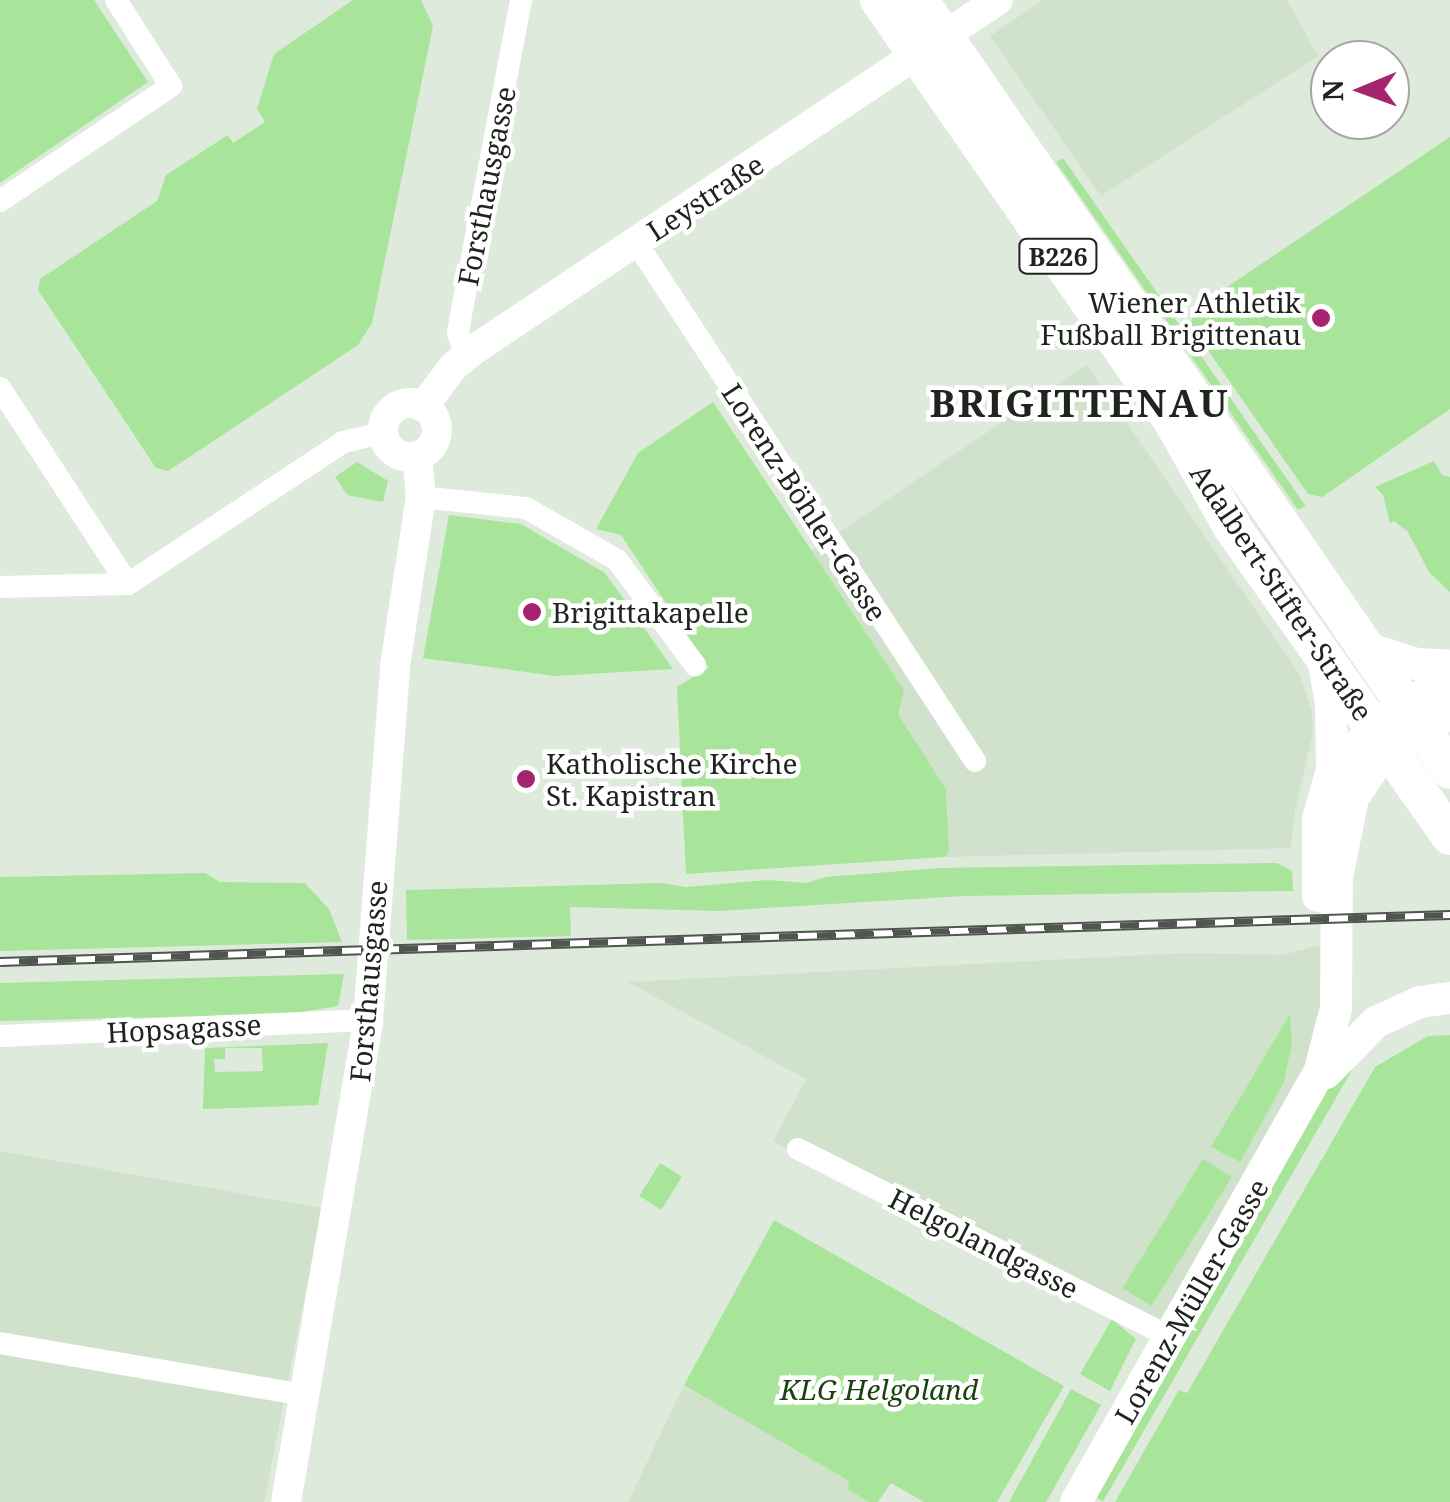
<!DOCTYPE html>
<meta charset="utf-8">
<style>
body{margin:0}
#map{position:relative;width:1450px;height:1502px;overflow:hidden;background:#deeadb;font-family:"Noto Serif",serif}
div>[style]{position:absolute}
.built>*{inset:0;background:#d0e2cc}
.green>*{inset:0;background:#a8e59a;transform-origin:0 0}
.minor>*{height:22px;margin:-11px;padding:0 11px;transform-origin:11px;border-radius:11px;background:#fff}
.tertiary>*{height:30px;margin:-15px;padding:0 15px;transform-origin:15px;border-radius:15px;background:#fff}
.tertiary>.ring{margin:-15px;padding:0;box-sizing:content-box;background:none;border:30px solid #fff;border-radius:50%}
.secondary>*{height:32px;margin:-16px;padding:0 16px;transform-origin:16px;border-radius:16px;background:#fff}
.primary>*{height:38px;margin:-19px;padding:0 19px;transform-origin:19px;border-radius:19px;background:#fff}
.rail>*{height:10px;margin-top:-5px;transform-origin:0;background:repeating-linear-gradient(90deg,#fff 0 19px,#50564f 0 38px);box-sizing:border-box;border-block:2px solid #50564f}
.dots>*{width:28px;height:28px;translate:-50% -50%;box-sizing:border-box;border:5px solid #fff;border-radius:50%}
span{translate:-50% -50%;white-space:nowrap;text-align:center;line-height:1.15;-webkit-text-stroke:9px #fff;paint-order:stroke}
.shield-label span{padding:2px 8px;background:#fff;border:2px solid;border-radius:8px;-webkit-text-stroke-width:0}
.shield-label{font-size:25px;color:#20241f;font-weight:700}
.street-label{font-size:28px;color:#20241f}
.poi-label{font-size:28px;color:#20241f}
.right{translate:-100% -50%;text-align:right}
.left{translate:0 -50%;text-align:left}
.park-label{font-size:28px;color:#19430f;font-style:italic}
.district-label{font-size:38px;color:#20241f;font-weight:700;letter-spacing:2.5px}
.north{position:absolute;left:1310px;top:40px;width:100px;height:100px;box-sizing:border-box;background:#fff;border:2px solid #a6a7a5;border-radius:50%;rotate:269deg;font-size:28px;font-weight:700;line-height:40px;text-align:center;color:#20241f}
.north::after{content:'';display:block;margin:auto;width:35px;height:45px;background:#a62370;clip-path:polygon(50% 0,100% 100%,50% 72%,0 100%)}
</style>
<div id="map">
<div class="built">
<i style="clip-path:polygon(1043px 0,1287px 0,1318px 56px,1101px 196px,990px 36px)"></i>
<i style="clip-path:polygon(1087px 365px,1300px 675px,1312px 712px,1313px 732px,1294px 815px,1291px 848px,945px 857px,949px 850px,946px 789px,898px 714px,904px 690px,811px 551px)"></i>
<i style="clip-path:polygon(1325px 944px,1322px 1043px,1153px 1332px,773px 1142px,806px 1079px,628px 982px,1187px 953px,1282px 955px)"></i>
<i style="clip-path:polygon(0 1151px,322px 1208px,264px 1502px,0 1502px)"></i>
<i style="clip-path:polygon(684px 1385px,849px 1481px,848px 1490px,869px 1502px,628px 1502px)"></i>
</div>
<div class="green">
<i style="clip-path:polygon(0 0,94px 0,148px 82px,0 183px)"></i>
<i style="clip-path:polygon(353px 0,421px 0,433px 26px,372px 323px,358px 345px,168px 471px,156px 468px,38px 290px,40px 279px,157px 201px,166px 175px,228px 135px,233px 143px,265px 122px,257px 109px,274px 54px)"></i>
<i style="clip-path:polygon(1450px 137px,1450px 409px,1322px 497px,1308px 494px,1191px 326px,1193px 310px)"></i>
<i style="clip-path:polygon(1063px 158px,1305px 505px,1305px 506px,1298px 510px,1056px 162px)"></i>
<i style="clip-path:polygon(713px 402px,904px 690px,898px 714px,946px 789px,949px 851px,945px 857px,686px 874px,677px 687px,709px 668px,621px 535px,596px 529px,638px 453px)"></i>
<i style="clip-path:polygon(1434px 461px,1442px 475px,1450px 477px,1450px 592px,1429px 572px,1408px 532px,1394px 521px,1390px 523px,1383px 495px,1375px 487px)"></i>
<i style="clip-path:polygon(357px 462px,388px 481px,383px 502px,347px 495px,335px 477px)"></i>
<i style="clip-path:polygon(449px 515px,521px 524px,605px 573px,673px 669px,555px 676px,423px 658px)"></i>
<i style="clip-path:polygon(1277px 863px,1292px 871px,1293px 891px,964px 896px,718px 911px,570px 907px,571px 936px,407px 940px,406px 890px,660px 883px,686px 887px,768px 880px,806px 883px,826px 877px,940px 868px)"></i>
<i style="clip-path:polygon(205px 873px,220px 882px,305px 883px,329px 909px,342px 942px,0 951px,0 877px)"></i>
<i style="clip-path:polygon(344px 974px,338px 1006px,290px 1014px,0 1021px,0 983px)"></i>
<i style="clip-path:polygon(1290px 1014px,1292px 1043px,1284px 1082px,1240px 1162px,1211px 1147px)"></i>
<i style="clip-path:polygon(1450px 1035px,1450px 1502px,1115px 1502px,1179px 1390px,1187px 1393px,1375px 1067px,1428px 1036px)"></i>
<i style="clip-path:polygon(evenodd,328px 1043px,318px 1105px,203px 1109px,205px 1048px,328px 1043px,225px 1048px,262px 1048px,263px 1071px,215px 1072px,214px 1059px,225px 1059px,225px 1048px)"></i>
<i style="left:1355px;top:1065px;width:504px;height:23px;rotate:120deg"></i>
<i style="left:1203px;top:1159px;width:34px;height:152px;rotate:32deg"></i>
<i style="left:660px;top:1163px;width:26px;height:39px;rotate:32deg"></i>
<i style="clip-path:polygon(774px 1220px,1064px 1386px,997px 1502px,924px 1502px,891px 1483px,878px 1502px,869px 1502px,847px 1489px,849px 1481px,684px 1385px)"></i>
<i style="clip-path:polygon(1112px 1319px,1136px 1339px,1110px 1391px,1080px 1374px)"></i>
<i style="clip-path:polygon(1071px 1389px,1101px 1405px,1046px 1502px,1009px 1502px)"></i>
</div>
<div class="minor">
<i style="left:0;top:201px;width:206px;rotate:-33.9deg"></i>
<i style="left:171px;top:86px;width:102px;rotate:-122.6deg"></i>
<i style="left:636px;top:242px;width:620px;rotate:56.85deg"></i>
<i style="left:466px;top:356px;width:24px;rotate:-109deg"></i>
<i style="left:458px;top:333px;width:13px;rotate:-81deg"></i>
<i style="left:460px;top:320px;width:326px;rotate:-79.2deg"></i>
<i style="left:0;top:388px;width:234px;rotate:56.9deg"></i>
<i style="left:421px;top:497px;width:106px;rotate:6deg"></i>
<i style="left:526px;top:508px;width:105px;rotate:29.7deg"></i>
<i style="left:617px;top:560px;width:131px;rotate:53.4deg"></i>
<i style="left:0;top:587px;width:128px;rotate:-1.3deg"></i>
<i style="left:128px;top:584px;width:258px;rotate:-33.4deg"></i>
<i style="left:343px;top:442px;width:41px;rotate:-12.7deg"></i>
<i style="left:0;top:1036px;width:368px;rotate:-2.5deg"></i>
<i style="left:798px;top:1149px;width:417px;rotate:26.8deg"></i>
<i style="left:0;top:1343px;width:309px;rotate:9.7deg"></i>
</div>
<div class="tertiary">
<i class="ring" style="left:383px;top:403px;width:24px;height:24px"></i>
<i style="left:423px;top:407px;width:50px;rotate:-53.1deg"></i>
<i style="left:453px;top:367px;width:25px;rotate:-40deg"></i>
<i style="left:472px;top:351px;width:632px;rotate:-33.72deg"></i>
<i style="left:286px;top:1502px;width:489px;rotate:-80.3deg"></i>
<i style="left:368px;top:1020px;width:355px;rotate:-85.6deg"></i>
<i style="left:395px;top:666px;width:171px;rotate:-81.3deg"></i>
<i style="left:421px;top:497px;width:41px;rotate:-95.6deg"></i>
</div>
<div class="secondary">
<i style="left:1369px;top:649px;width:50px;rotate:17.4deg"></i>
<i style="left:1417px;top:664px;width:33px;rotate:3deg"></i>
<i style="left:1323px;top:659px;width:46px;rotate:79.9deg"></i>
<i style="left:1331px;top:704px;width:66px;rotate:89.1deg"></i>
<i style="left:1318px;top:896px;width:77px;rotate:-90deg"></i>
<i style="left:1318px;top:819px;width:51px;rotate:-74.1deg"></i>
<i style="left:1332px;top:770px;width:78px;rotate:-44deg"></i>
<i style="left:1388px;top:716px;width:73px;rotate:-31.5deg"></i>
<i style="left:1326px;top:1073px;width:71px;rotate:-45.6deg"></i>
<i style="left:1376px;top:1022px;width:48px;rotate:-24.4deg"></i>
<i style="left:1420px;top:1002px;width:30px;rotate:-8deg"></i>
<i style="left:1076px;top:1502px;width:496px;rotate:-60.5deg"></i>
<i style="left:1320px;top:1070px;width:64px;rotate:-75.5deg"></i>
<i style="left:1336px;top:1008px;width:131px;rotate:-89.6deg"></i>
<i style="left:1337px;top:877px;width:81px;rotate:-78.6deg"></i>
<i style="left:1353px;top:798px;width:45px;rotate:-56deg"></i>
<i style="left:1378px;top:761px;width:87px;rotate:-34.2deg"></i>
</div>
<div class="primary">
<i style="left:879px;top:0;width:514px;rotate:55.14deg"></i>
<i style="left:1173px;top:422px;width:120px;rotate:60.7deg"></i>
<i style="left:1232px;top:527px;width:378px;rotate:54.8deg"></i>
<i style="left:919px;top:0;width:935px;rotate:55.41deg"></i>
</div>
<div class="rail">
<i style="left:0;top:962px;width:1451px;rotate:-1.86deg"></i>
</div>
<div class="dots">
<i style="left:1321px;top:318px;background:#a62370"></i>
<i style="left:532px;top:612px;background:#a62370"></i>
<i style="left:526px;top:779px;background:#a62370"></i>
</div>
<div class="shield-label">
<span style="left:1058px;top:256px">B226</span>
</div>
<div class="street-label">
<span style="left:486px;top:186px;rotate:-79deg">Forsthausgasse</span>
<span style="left:705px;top:197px;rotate:-33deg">Leystraße</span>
<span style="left:805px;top:502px;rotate:57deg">Lorenz-Böhler-Gasse</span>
<span style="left:1282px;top:592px;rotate:56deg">Adalbert-Stifter-Straße</span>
<span style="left:368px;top:981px;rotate:-85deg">Forsthausgasse</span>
<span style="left:184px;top:1028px;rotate:-3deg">Hopsagasse</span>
<span style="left:984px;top:1243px;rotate:27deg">Helgolandgasse</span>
<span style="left:1191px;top:1301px;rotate:-60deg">Lorenz-Müller-Gasse</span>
</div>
<div class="poi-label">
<span class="right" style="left:1301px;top:318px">Wiener Athletik<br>Fußball Brigittenau</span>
<span class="left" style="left:552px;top:612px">Brigittakapelle</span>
<span class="left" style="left:546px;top:779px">Katholische Kirche<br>St. Kapistran</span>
</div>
<div class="park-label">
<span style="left:879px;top:1389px">KLG Helgoland</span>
</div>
<div class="district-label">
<span style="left:1080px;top:403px">BRIGITTENAU</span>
</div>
<div class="north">N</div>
</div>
